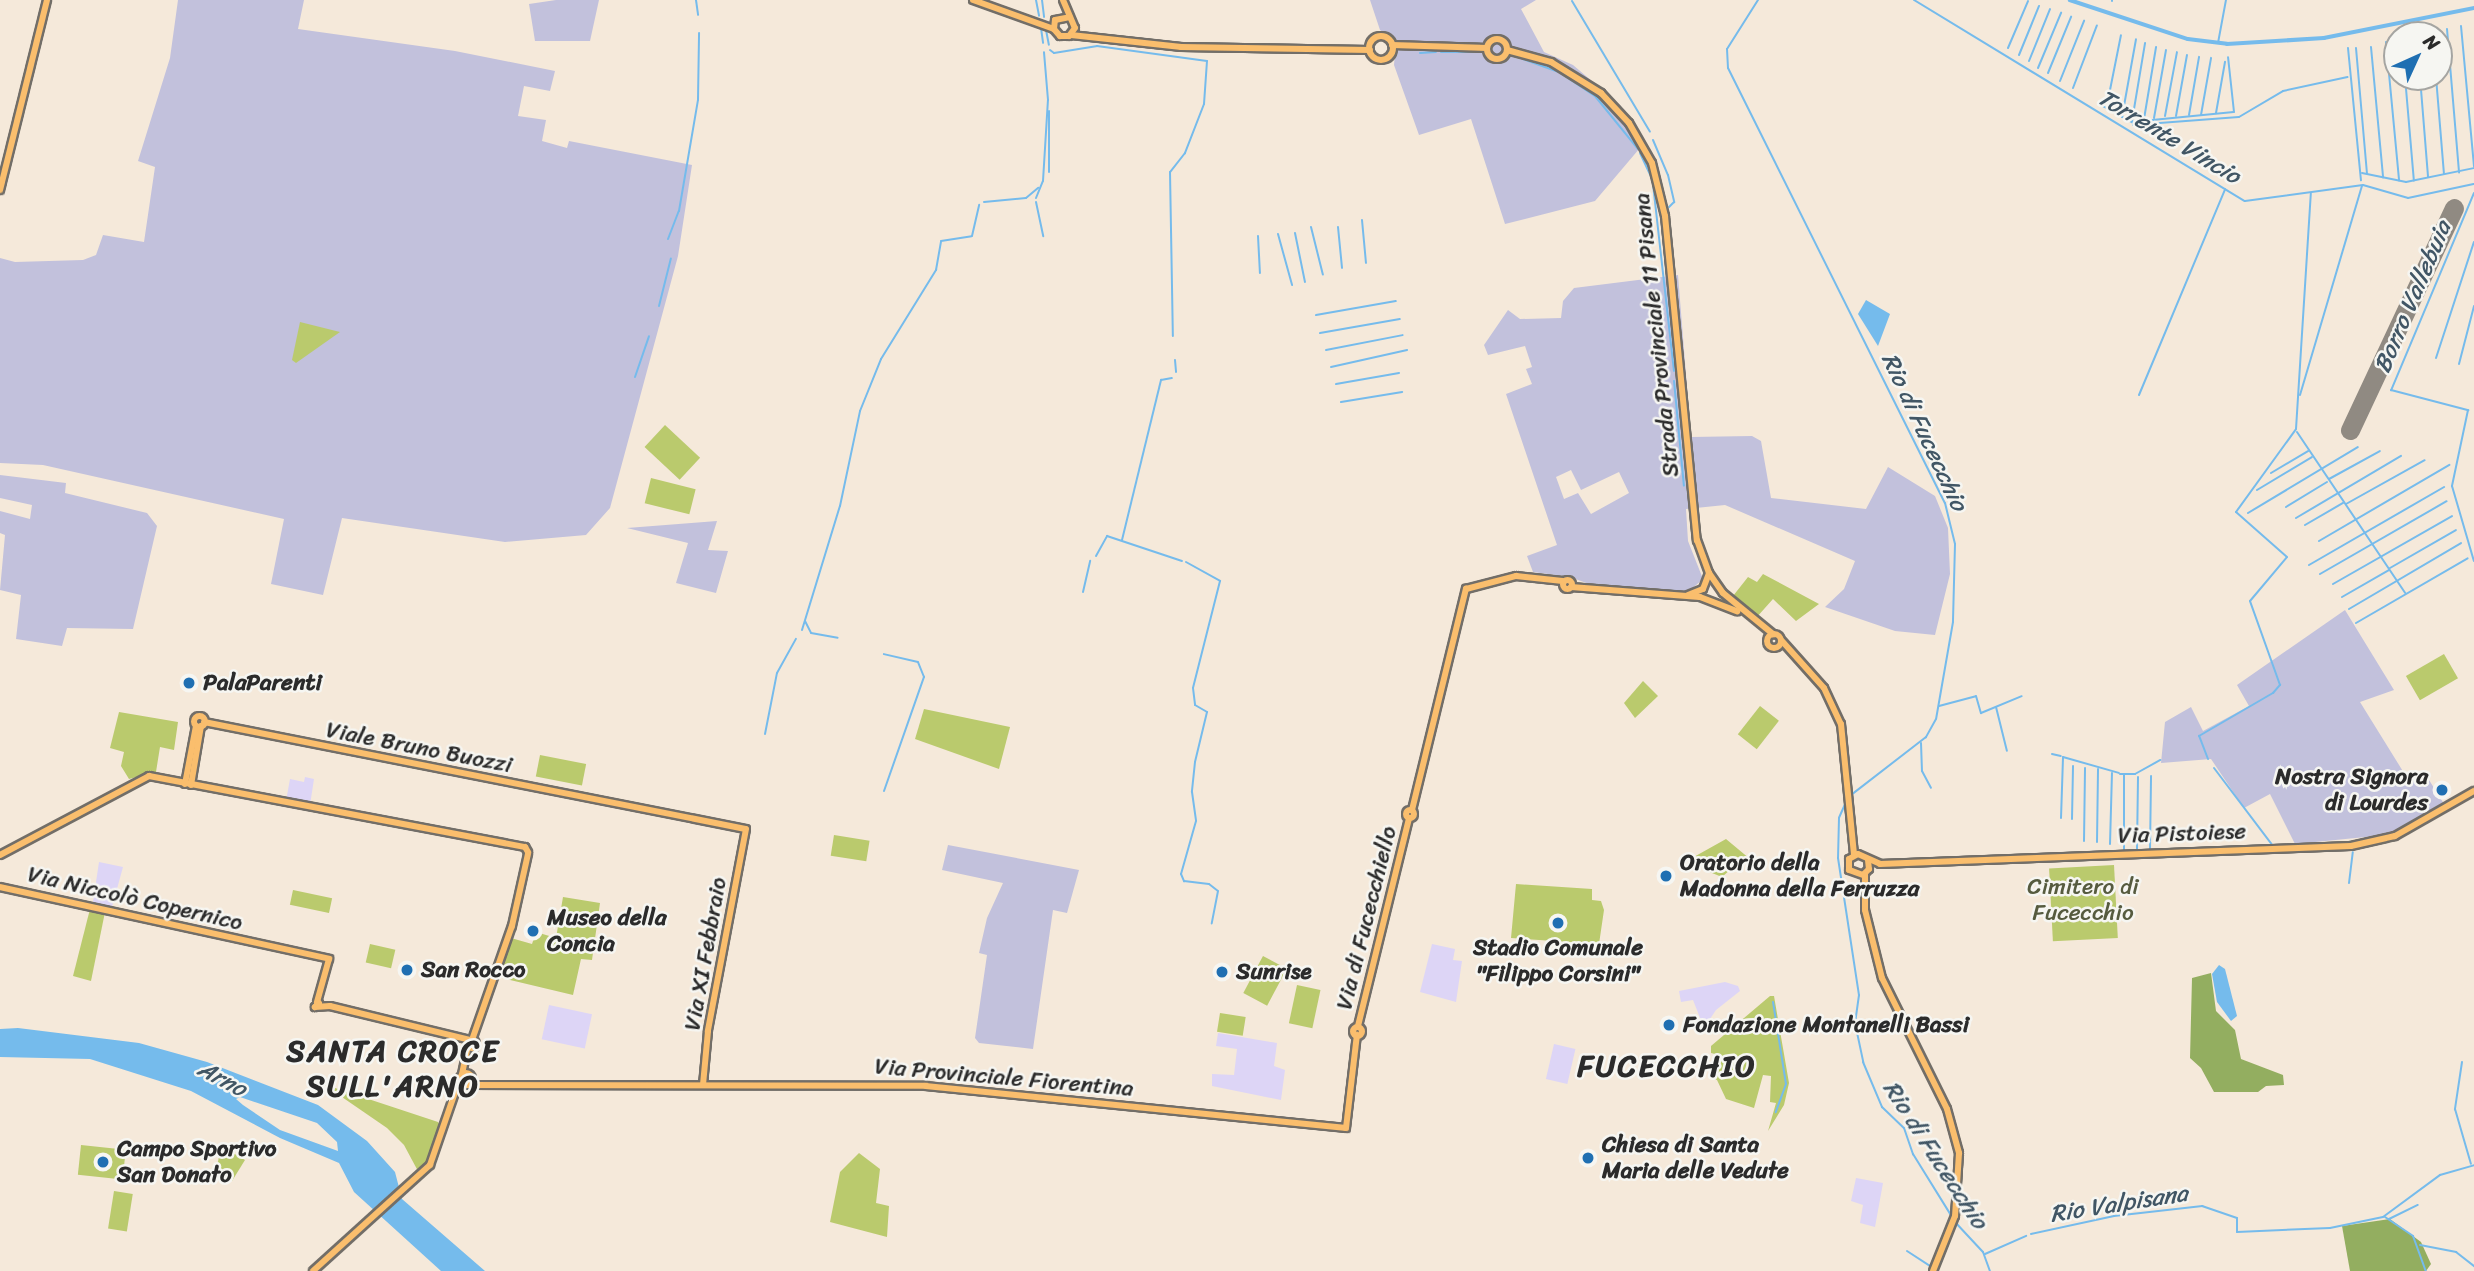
<!DOCTYPE html>
<meta charset="utf-8">
<style>
body{margin:0}
#map{position:relative;width:2474px;height:1271px;overflow:hidden;background:#f5e9da;font-family:Sriracha,sans-serif}
div>[style]{position:absolute}
.built>*{inset:0;background:#ddd5f6;transform-origin:0 0}
.industrial>*{inset:0;background:#c2c1dc}
.green>*{inset:0;background:#baca6d;transform-origin:0 0}
.forest>*{inset:0;background:#93ae60}
.water>*{inset:0;background:#75bbec}
.stream>*{height:2px;margin:-1px;padding:0 1px;transform-origin:1px;border-radius:1px;background:#75bbec}
.canal>*{height:3.5px;margin:-1.75px;padding:0 1.75px;transform-origin:1.75px;border-radius:1.75px;background:#75bbec}
.runway>*{height:19px;margin:-9.5px;padding:0 9.5px;transform-origin:9.5px;border-radius:9.5px;background:#908a82}
.roads{filter:drop-shadow(2px 0 #726e68) drop-shadow(-2px 0 #726e68) drop-shadow(0 2px #726e68) drop-shadow(0 -2px #726e68)}
.major>*{height:6px;margin:-3px;padding:0 3px;transform-origin:3px;border-radius:3px;background:#fabe6d}
.major>.ring{margin:-3px;padding:0;box-sizing:content-box;background:none;border:6px solid #fabe6d;border-radius:50%}
.dots>*{width:19px;height:19px;translate:-50% -50%;box-sizing:border-box;border:4px solid #f6f6f2;border-radius:50%}
span{translate:-50% -50%;white-space:nowrap;text-align:center;line-height:1.15;-webkit-text-stroke:5px #f6f6f2;paint-order:stroke}
.street-label{font-size:23px;color:#2b2b2b}
.poi-label{font-size:23px;color:#2b2b2b;font-weight:700}
.left{translate:0 -50%;text-align:left}
.right{translate:-100% -50%;text-align:right}
.park-label{font-size:23px;color:#565b3f}
.water-label{font-size:24px;color:#415665;font-style:italic}
.district-label{font-size:30px;color:#2b2b2b;font-weight:700;letter-spacing:2px}
.north{position:absolute;left:2383px;top:21px;width:70px;height:70px;box-sizing:border-box;background:#f6f6f2;border:2px solid #a5a5a2;border-radius:50%;rotate:45deg;font-size:19px;font-weight:700;line-height:28px;text-align:center;color:#2b2b2b}
.north::after{content:'';display:block;margin:auto;width:24px;height:32px;background:#1f6fb2;clip-path:polygon(50% 0,100% 100%,50% 72%,0 100%)}
</style>
<div id="map">
<div class="built">
<i style="clip-path:polygon(305px 777px,314px 779px,310px 805px,286px 801px,290px 779px,304px 782px)"></i>
<i style="clip-path:polygon(99px 862px,123px 867px,112px 907px,93px 902px)"></i>
<i style="clip-path:polygon(1432px 944px,1455px 949px,1453px 960px,1462px 961px,1456px 1002px,1420px 992px)"></i>
<i style="clip-path:polygon(1725px 982px,1738px 986px,1740px 991px,1716px 1010px,1704px 1028px,1693px 1000px,1681px 1002px,1679px 991px)"></i>
<i style="left:549px;top:1005px;width:44px;height:35px;rotate:12deg"></i>
<i style="clip-path:polygon(1218px 1033px,1277px 1043px,1274px 1066px,1285px 1070px,1281px 1100px,1212px 1086px,1212px 1074px,1234px 1075px,1237px 1049px,1216px 1046px)"></i>
<i style="left:1554px;top:1044px;width:22px;height:36px;rotate:13deg"></i>
<i style="clip-path:polygon(1856px 1178px,1883px 1183px,1875px 1227px,1860px 1223px,1863px 1205px,1851px 1201px)"></i>
</div>
<div class="industrial">
<i style="clip-path:polygon(178px 0,304px 0,298px 29px,455px 51px,555px 71px,550px 91px,524px 86px,518px 116px,546px 120px,542px 141px,567px 148px,569px 141px,692px 165px,678px 256px,610px 508px,586px 535px,505px 542px,342px 518px,323px 595px,271px 584px,284px 519px,43px 465px,0 463px,0 258px,15px 262px,83px 260px,96px 255px,103px 235px,144px 242px,155px 167px,138px 161px,170px 58px)"></i>
<i style="clip-path:polygon(556px 0,599px 0,590px 41px,535px 41px,529px 4px)"></i>
<i style="clip-path:polygon(1370px 0,1536px 0,1521px 9px,1544px 52px,1573px 65px,1620px 105px,1645px 142px,1595px 201px,1505px 224px,1471px 119px,1419px 135px,1394px 65px,1396px 42px,1380px 30px)"></i>
<i style="clip-path:polygon(evenodd,1678px 275px,1691px 437px,1752px 436px,1761px 441px,1771px 498px,1866px 509px,1888px 467px,1935px 496px,1948px 528px,1950px 574px,1935px 635px,1895px 631px,1825px 607px,1844px 589px,1855px 561px,1725px 505px,1686px 509px,1688px 541px,1703px 579px,1687px 593px,1600px 588px,1570px 577px,1533px 572px,1527px 556px,1557px 545px,1506px 394px,1532px 384px,1526px 369px,1532px 367px,1525px 346px,1488px 355px,1484px 345px,1508px 310px,1520px 319px,1561px 318px,1563px 301px,1574px 288px,1678px 275px,1571px 470px,1581px 490px,1619px 472px,1629px 493px,1591px 514px,1578px 493px,1564px 499px,1556px 477px,1571px 470px)"></i>
<i style="clip-path:polygon(0 475px,66px 483px,65px 493px,147px 513px,157px 526px,133px 629px,67px 628px,62px 646px,16px 639px,21px 595px,0 590px,5px 535px,0 533px,0 511px,30px 519px,32px 505px,0 498px)"></i>
<i style="clip-path:polygon(717px 521px,708px 550px,728px 551px,716px 593px,676px 583px,688px 543px,627px 528px)"></i>
<i style="clip-path:polygon(2345px 610px,2394px 690px,2360px 702px,2404px 773px,2424px 772px,2446px 807px,2396px 834px,2295px 844px,2270px 794px,2244px 808px,2211px 759px,2161px 763px,2165px 722px,2191px 707px,2203px 731px,2249px 706px,2237px 685px)"></i>
<i style="clip-path:polygon(948px 845px,1079px 870px,1067px 913px,1053px 910px,1033px 1049px,979px 1043px,975px 1038px,987px 955px,979px 953px,987px 918px,1003px 883px,942px 870px)"></i>
</div>
<div class="green">
<i style="clip-path:polygon(300px 322px,340px 332px,296px 363px,292px 360px)"></i>
<i style="left:665px;top:425px;width:48px;height:30px;rotate:43deg"></i>
<i style="left:651px;top:478px;width:46px;height:26px;rotate:14deg"></i>
<i style="clip-path:polygon(1763px 574px,1819px 604px,1796px 621px,1773px 599px,1756px 618px,1733px 596px,1748px 577px,1757px 582px)"></i>
<i style="left:2444px;top:654px;width:28px;height:44px;rotate:60deg"></i>
<i style="clip-path:polygon(1643px 681px,1658px 696px,1635px 718px,1624px 703px)"></i>
<i style="left:1760px;top:706px;width:24px;height:36px;rotate:38deg"></i>
<i style="clip-path:polygon(924px 709px,1010px 727px,999px 769px,915px 739px)"></i>
<i style="clip-path:polygon(119px 712px,178px 722px,174px 750px,160px 747px,156px 772px,129px 779px,121px 766px,124px 752px,110px 748px)"></i>
<i style="left:540px;top:755px;width:47px;height:22px;rotate:11deg"></i>
<i style="left:834px;top:835px;width:36px;height:21px;rotate:9deg"></i>
<i style="clip-path:polygon(1726px 839px,1750px 859px,1740px 861px,1722px 877px,1707px 871px,1711px 862px,1692px 858px)"></i>
<i style="left:2114px;top:865px;width:73px;height:65px;rotate:87deg"></i>
<i style="clip-path:polygon(1516px 884px,1592px 889px,1592px 900px,1601px 901px,1604px 910px,1599px 944px,1511px 938px)"></i>
<i style="left:293px;top:890px;width:40px;height:15px;rotate:12deg"></i>
<i style="clip-path:polygon(563px 897px,600px 903px,592px 960px,581px 959px,573px 995px,498px 977px,511px 938px,532px 944px,536px 932px,556px 938px)"></i>
<i style="clip-path:polygon(90px 909px,105px 912px,91px 981px,73px 976px)"></i>
<i style="left:370px;top:944px;width:26px;height:19px;rotate:13deg"></i>
<i style="left:1263px;top:956px;width:27px;height:42px;rotate:28deg"></i>
<i style="left:1297px;top:985px;width:24px;height:39px;rotate:12deg"></i>
<i style="clip-path:polygon(1770px 996px,1774px 996px,1789px 1083px,1784px 1105px,1768px 1131px,1776px 1103px,1770px 1102px,1771px 1076px,1763px 1075px,1754px 1108px,1726px 1099px,1717px 1080px,1708px 1076px,1723px 1056px,1711px 1053px,1711px 1046px)"></i>
<i style="left:1220px;top:1013px;width:26px;height:19px;rotate:9deg"></i>
<i style="clip-path:polygon(323px 1084px,438px 1122px,443px 1130px,431px 1160px,419px 1173px,404px 1145px,387px 1128px)"></i>
<i style="left:81px;top:1145px;width:45px;height:30px;rotate:6deg"></i>
<i style="clip-path:polygon(221px 1146px,245px 1160px,232px 1181px,215px 1177px)"></i>
<i style="clip-path:polygon(859px 1153px,880px 1169px,876px 1203px,889px 1206px,887px 1237px,830px 1222px,840px 1172px)"></i>
<i style="left:114px;top:1191px;width:19px;height:38px;rotate:9deg"></i>
</div>
<div class="forest">
<i style="clip-path:polygon(2211px 973px,2216px 1011px,2235px 1030px,2241px 1059px,2283px 1075px,2284px 1085px,2266px 1086px,2258px 1092px,2214px 1092px,2201px 1068px,2190px 1058px,2192px 978px)"></i>
<i style="clip-path:polygon(2390px 1219px,2421px 1242px,2431px 1264px,2426px 1271px,2350px 1271px,2342px 1226px)"></i>
</div>
<div class="water">
<i style="clip-path:polygon(1866px 300px,1890px 314px,1878px 346px,1858px 314px)"></i>
<i style="clip-path:polygon(2219px 965px,2225px 969px,2237px 1016px,2231px 1021px,2217px 1002px,2212px 974px)"></i>
<i style="clip-path:polygon(evenodd,18px 1028px,139px 1043px,207px 1062px,318px 1105px,367px 1141px,395px 1172px,402px 1199px,485px 1271px,441px 1271px,354px 1192px,339px 1163px,280px 1138px,191px 1091px,90px 1059px,0 1057px,0 1029px,18px 1028px,240px 1097px,317px 1123px,337px 1142px,338px 1151px,280px 1130px,243px 1105px,236px 1099px,240px 1097px)"></i>
</div>
<div class="stream">
<i style="left:696px;top:0;width:15px;rotate:82deg"></i>
<i style="left:1036px;top:0;width:16px;rotate:79deg"></i>
<i style="left:1042px;top:0;width:17px;rotate:83deg"></i>
<i style="left:1758px;top:0;width:58px;rotate:122.3deg"></i>
<i style="left:1727px;top:49px;width:19px;rotate:87deg"></i>
<i style="left:1728px;top:68px;width:486px;rotate:63.5deg"></i>
<i style="left:1945px;top:503px;width:42px;rotate:76.3deg"></i>
<i style="left:1955px;top:544px;width:78px;rotate:91.5deg"></i>
<i style="left:1953px;top:622px;width:98px;rotate:99.9deg"></i>
<i style="left:1936px;top:719px;width:21px;rotate:119deg"></i>
<i style="left:1926px;top:737px;width:95px;rotate:142.3deg"></i>
<i style="left:1914px;top:0;width:387px;rotate:31.3deg"></i>
<i style="left:2245px;top:201px;width:119px;rotate:-7.7deg"></i>
<i style="left:2363px;top:185px;width:47px;rotate:16.1deg"></i>
<i style="left:2408px;top:198px;width:67px;rotate:-12deg"></i>
<i style="left:1572px;top:1px;width:152px;rotate:59.2deg"></i>
<i style="left:2112px;top:1px;width:1px;rotate:-90deg"></i>
<i style="left:2461px;top:26px;width:141px;rotate:84.7deg"></i>
<i style="left:1041px;top:28px;width:15px;rotate:82deg"></i>
<i style="left:2447px;top:29px;width:144px;rotate:85.2deg"></i>
<i style="left:1046px;top:30px;width:15px;rotate:79deg"></i>
<i style="left:2432px;top:33px;width:2px;rotate:90deg"></i>
<i style="left:2386px;top:42px;width:139px;rotate:84.6deg"></i>
<i style="left:2218px;top:43px;width:44px;rotate:-79.5deg"></i>
<i style="left:2371px;top:47px;width:131px;rotate:84.7deg"></i>
<i style="left:2008px;top:48px;width:51px;rotate:-66.9deg"></i>
<i style="left:2348px;top:48px;width:133px;rotate:84.4deg"></i>
<i style="left:2356px;top:48px;width:126px;rotate:85deg"></i>
<i style="left:1050px;top:50px;width:5px;rotate:37deg"></i>
<i style="left:1054px;top:53px;width:44px;rotate:-9.2deg"></i>
<i style="left:1097px;top:46px;width:111px;rotate:7.8deg"></i>
<i style="left:1207px;top:61px;width:43px;rotate:94deg"></i>
<i style="left:1204px;top:104px;width:53px;rotate:111.2deg"></i>
<i style="left:1185px;top:153px;width:24px;rotate:128deg"></i>
<i style="left:1170px;top:172px;width:164px;rotate:89deg"></i>
<i style="left:1441px;top:52px;width:41px"></i>
<i style="left:1420px;top:53px;width:16px;rotate:-4deg"></i>
<i style="left:2019px;top:55px;width:53px;rotate:-67.8deg"></i>
<i style="left:1523px;top:59px;width:38px;rotate:20deg"></i>
<i style="left:1559px;top:72px;width:43px;rotate:33.7deg"></i>
<i style="left:1595px;top:96px;width:68px;rotate:50.9deg"></i>
<i style="left:2029px;top:61px;width:56px;rotate:-68deg"></i>
<i style="left:2038px;top:68px;width:60px;rotate:-67.3deg"></i>
<i style="left:2048px;top:73px;width:61px;rotate:-67.7deg"></i>
<i style="left:2405px;top:77px;width:104px;rotate:85.1deg"></i>
<i style="left:2420px;top:77px;width:100px;rotate:85.4deg"></i>
<i style="left:2436px;top:77px;width:97px;rotate:85.3deg"></i>
<i style="left:2060px;top:81px;width:65px;rotate:-68.2deg"></i>
<i style="left:2073px;top:88px;width:67px;rotate:-69.1deg"></i>
<i style="left:2108px;top:100px;width:66px;rotate:-78.7deg"></i>
<i style="left:2099px;top:104px;width:38px;rotate:29deg"></i>
<i style="left:2132px;top:122px;width:102px;rotate:-5.6deg"></i>
<i style="left:2234px;top:112px;width:55px;rotate:-96.2deg"></i>
<i style="left:2216px;top:113px;width:52px;rotate:-80deg"></i>
<i style="left:2189px;top:115px;width:59px;rotate:-80.2deg"></i>
<i style="left:2201px;top:115px;width:58px;rotate:-80deg"></i>
<i style="left:2165px;top:116px;width:65px;rotate:-79.4deg"></i>
<i style="left:2176px;top:116px;width:62px;rotate:-79.8deg"></i>
<i style="left:2122px;top:117px;width:79px;rotate:-79.8deg"></i>
<i style="left:2154px;top:118px;width:69px;rotate:-80deg"></i>
<i style="left:2144px;top:119px;width:73px;rotate:-80.5deg"></i>
<i style="left:2132px;top:121px;width:79px;rotate:-80.5deg"></i>
<i style="left:2133px;top:125px;width:106px;rotate:-4.3deg"></i>
<i style="left:2239px;top:117px;width:51px;rotate:-30.6deg"></i>
<i style="left:2283px;top:91px;width:66px;rotate:-12.2deg"></i>
<i style="left:1653px;top:140px;width:38px;rotate:67deg"></i>
<i style="left:1668px;top:175px;width:28px;rotate:77deg"></i>
<i style="left:1674px;top:202px;width:7px;rotate:135deg"></i>
<i style="left:1640px;top:153px;width:29px;rotate:65deg"></i>
<i style="left:1049px;top:172px;width:61px;rotate:-90deg"></i>
<i style="left:2362px;top:173px;width:45px;rotate:11.6deg"></i>
<i style="left:2406px;top:182px;width:69px;rotate:-11.6deg"></i>
<i style="left:1653px;top:184px;width:188px;rotate:83.6deg"></i>
<i style="left:2474px;top:193px;width:214px;rotate:112.8deg"></i>
<i style="left:2391px;top:390px;width:80px;rotate:14.6deg"></i>
<i style="left:2468px;top:410px;width:78px;rotate:101.9deg"></i>
<i style="left:2452px;top:486px;width:78px;rotate:73.7deg"></i>
<i style="left:1036px;top:198px;width:18px;rotate:-68deg"></i>
<i style="left:1043px;top:181px;width:81px;rotate:-86.5deg"></i>
<i style="left:1048px;top:100px;width:48px;rotate:-94.8deg"></i>
<i style="left:984px;top:202px;width:42px;rotate:-5.4deg"></i>
<i style="left:1026px;top:198px;width:16px;rotate:-40deg"></i>
<i style="left:1036px;top:202px;width:35px;rotate:78deg"></i>
<i style="left:1362px;top:220px;width:43px;rotate:84.7deg"></i>
<i style="left:1311px;top:227px;width:49px;rotate:76deg"></i>
<i style="left:1338px;top:227px;width:41px;rotate:84.4deg"></i>
<i style="left:1295px;top:233px;width:50px;rotate:78.5deg"></i>
<i style="left:1278px;top:234px;width:53px;rotate:74.6deg"></i>
<i style="left:1258px;top:236px;width:37px;rotate:87deg"></i>
<i style="left:668px;top:239px;width:30px;rotate:-69deg"></i>
<i style="left:679px;top:211px;width:113px;rotate:-80.3deg"></i>
<i style="left:698px;top:100px;width:67px;rotate:-89.1deg"></i>
<i style="left:659px;top:306px;width:49px;rotate:-76deg"></i>
<i style="left:1316px;top:315px;width:81px;rotate:-9.9deg"></i>
<i style="left:1320px;top:333px;width:81px;rotate:-9.9deg"></i>
<i style="left:1326px;top:350px;width:78px;rotate:-11deg"></i>
<i style="left:2436px;top:358px;width:122px;rotate:-71.9deg"></i>
<i style="left:1175px;top:360px;width:12px;rotate:85deg"></i>
<i style="left:2459px;top:364px;width:60px;rotate:-75.5deg"></i>
<i style="left:1331px;top:367px;width:78px;rotate:-12.6deg"></i>
<i style="left:635px;top:377px;width:43px;rotate:-71.1deg"></i>
<i style="left:1674px;top:381px;width:105px;rotate:84.6deg"></i>
<i style="left:1336px;top:384px;width:64px;rotate:-9.9deg"></i>
<i style="left:2139px;top:395px;width:223px;rotate:-67.3deg"></i>
<i style="left:2300px;top:395px;width:218px;rotate:-73.5deg"></i>
<i style="left:1341px;top:402px;width:62px;rotate:-9.3deg"></i>
<i style="left:2297px;top:432px;width:194px;rotate:56.1deg"></i>
<i style="left:2271px;top:473px;width:43px;rotate:-30.7deg"></i>
<i style="left:2329px;top:479px;width:58px;rotate:-28.8deg"></i>
<i style="left:2257px;top:490px;width:64px;rotate:-31deg"></i>
<i style="left:2346px;top:504px;width:90px;rotate:-29.1deg"></i>
<i style="left:2286px;top:507px;width:48px;rotate:-31.4deg"></i>
<i style="left:2248px;top:513px;width:128px;rotate:-31deg"></i>
<i style="left:2296px;top:518px;width:122px;rotate:-30.6deg"></i>
<i style="left:2305px;top:525px;width:44px;rotate:-30.1deg"></i>
<i style="left:1122px;top:540px;width:165px;rotate:-76.3deg"></i>
<i style="left:1161px;top:380px;width:11px;rotate:-10deg"></i>
<i style="left:2319px;top:541px;width:151px;rotate:-30.3deg"></i>
<i style="left:1096px;top:556px;width:23px;rotate:-61deg"></i>
<i style="left:1107px;top:536px;width:79px;rotate:18.4deg"></i>
<i style="left:1186px;top:562px;width:39px;rotate:29deg"></i>
<i style="left:1220px;top:581px;width:110px;rotate:104.2deg"></i>
<i style="left:1193px;top:688px;width:17px;rotate:83deg"></i>
<i style="left:1195px;top:705px;width:14px;rotate:30deg"></i>
<i style="left:1207px;top:712px;width:51px;rotate:103.5deg"></i>
<i style="left:1195px;top:762px;width:30px;rotate:96deg"></i>
<i style="left:1192px;top:792px;width:29px;rotate:82deg"></i>
<i style="left:1196px;top:821px;width:55px;rotate:105.8deg"></i>
<i style="left:1181px;top:874px;width:8px;rotate:67deg"></i>
<i style="left:1184px;top:881px;width:25px;rotate:7deg"></i>
<i style="left:1209px;top:884px;width:11px;rotate:38deg"></i>
<i style="left:1218px;top:891px;width:33px;rotate:101deg"></i>
<i style="left:2309px;top:565px;width:156px;rotate:-30deg"></i>
<i style="left:2390px;top:568px;width:76px;rotate:-29.9deg"></i>
<i style="left:2320px;top:574px;width:146px;rotate:-29.9deg"></i>
<i style="left:2333px;top:584px;width:137px;rotate:-29.7deg"></i>
<i style="left:1083px;top:592px;width:32px;rotate:-77deg"></i>
<i style="left:2342px;top:597px;width:54px;rotate:-29.9deg"></i>
<i style="left:2349px;top:609px;width:130px;rotate:-30.5deg"></i>
<i style="left:805px;top:621px;width:13px;rotate:63deg"></i>
<i style="left:811px;top:633px;width:27px;rotate:10deg"></i>
<i style="left:2356px;top:623px;width:129px;rotate:-30.1deg"></i>
<i style="left:802px;top:630px;width:130px;rotate:-73deg"></i>
<i style="left:840px;top:506px;width:97px;rotate:-78.1deg"></i>
<i style="left:860px;top:411px;width:56px;rotate:-68deg"></i>
<i style="left:881px;top:359px;width:105px;rotate:-58.3deg"></i>
<i style="left:936px;top:270px;width:29px;rotate:-80deg"></i>
<i style="left:941px;top:241px;width:31px;rotate:-9deg"></i>
<i style="left:972px;top:236px;width:32px;rotate:-77deg"></i>
<i style="left:1939px;top:706px;width:38px;rotate:-15deg"></i>
<i style="left:1976px;top:696px;width:18px;rotate:74deg"></i>
<i style="left:1981px;top:713px;width:44px;rotate:-22.5deg"></i>
<i style="left:1996px;top:707px;width:45px;rotate:76deg"></i>
<i style="left:765px;top:734px;width:62px;rotate:-78.9deg"></i>
<i style="left:777px;top:673px;width:39px;rotate:-61deg"></i>
<i style="left:1921px;top:743px;width:28px;rotate:88deg"></i>
<i style="left:1922px;top:771px;width:19px;rotate:62deg"></i>
<i style="left:2052px;top:754px;width:9px;rotate:13deg"></i>
<i style="left:2208px;top:759px;width:25px;rotate:-111deg"></i>
<i style="left:2199px;top:736px;width:86px;rotate:-30.2deg"></i>
<i style="left:2273px;top:693px;width:11px;rotate:-49deg"></i>
<i style="left:2280px;top:685px;width:89px;rotate:-109.7deg"></i>
<i style="left:2250px;top:601px;width:57px;rotate:-49.9deg"></i>
<i style="left:2287px;top:557px;width:68px;rotate:-138.6deg"></i>
<i style="left:2236px;top:512px;width:102px;rotate:-54.1deg"></i>
<i style="left:2296px;top:429px;width:236px;rotate:-86.4deg"></i>
<i style="left:2214px;top:768px;width:98px;rotate:52.9deg"></i>
<i style="left:2273px;top:846px;width:23px;rotate:-2deg"></i>
<i style="left:2120px;top:774px;width:15px"></i>
<i style="left:2135px;top:774px;width:29px;rotate:-29deg"></i>
<i style="left:884px;top:791px;width:121px;rotate:-70.7deg"></i>
<i style="left:924px;top:677px;width:16px;rotate:-112deg"></i>
<i style="left:918px;top:662px;width:35px;rotate:-167deg"></i>
<i style="left:1846px;top:802px;width:17px;rotate:114deg"></i>
<i style="left:1839px;top:818px;width:40px;rotate:91.4deg"></i>
<i style="left:1838px;top:858px;width:139px;rotate:81.3deg"></i>
<i style="left:1859px;top:995px;width:28px;rotate:98deg"></i>
<i style="left:1855px;top:1023px;width:40px;rotate:78deg"></i>
<i style="left:1863px;top:1062px;width:49px;rotate:67.1deg"></i>
<i style="left:1882px;top:1107px;width:30px;rotate:44deg"></i>
<i style="left:1904px;top:1128px;width:28px;rotate:71deg"></i>
<i style="left:1913px;top:1154px;width:74px;rotate:58.2deg"></i>
<i style="left:2061px;top:818px;width:61px;rotate:-88.1deg"></i>
<i style="left:2063px;top:757px;width:58px;rotate:15.9deg"></i>
<i style="left:2072px;top:819px;width:53px;rotate:-88.9deg"></i>
<i style="left:2084px;top:841px;width:73px;rotate:-89.2deg"></i>
<i style="left:2097px;top:842px;width:73px;rotate:-89.2deg"></i>
<i style="left:2110px;top:844px;width:71px;rotate:-88.4deg"></i>
<i style="left:2137px;top:849px;width:72px;rotate:-89.2deg"></i>
<i style="left:2150px;top:850px;width:74px;rotate:-89.2deg"></i>
<i style="left:2124px;top:851px;width:76px;rotate:-90deg"></i>
<i style="left:2349px;top:883px;width:31px;rotate:-83deg"></i>
<i style="left:1773px;top:1002px;width:83px;rotate:81deg"></i>
<i style="left:1786px;top:1084px;width:30px;rotate:110deg"></i>
<i style="left:2462px;top:1062px;width:48px;rotate:98.5deg"></i>
<i style="left:2455px;top:1109px;width:57px;rotate:73.8deg"></i>
<i style="left:2385px;top:1217px;width:34px;rotate:34deg"></i>
<i style="left:2413px;top:1236px;width:37px;rotate:70deg"></i>
<i style="left:2389px;top:1219px;width:32px;rotate:-26deg"></i>
<i style="left:1955px;top:1222px;width:41px;rotate:47deg"></i>
<i style="left:1983px;top:1252px;width:20px;rotate:70deg"></i>
<i style="left:2031px;top:1234px;width:85px;rotate:-12.2deg"></i>
<i style="left:2114px;top:1216px;width:89px;rotate:-6.5deg"></i>
<i style="left:2202px;top:1206px;width:37px;rotate:19deg"></i>
<i style="left:2237px;top:1218px;width:14px;rotate:90deg"></i>
<i style="left:2237px;top:1232px;width:93px;rotate:-2.5deg"></i>
<i style="left:2330px;top:1228px;width:54px;rotate:-11.7deg"></i>
<i style="left:2383px;top:1217px;width:71px;rotate:-36.4deg"></i>
<i style="left:2440px;top:1175px;width:35px;rotate:-16deg"></i>
<i style="left:2420px;top:1245px;width:37px;rotate:11deg"></i>
<i style="left:2456px;top:1252px;width:23px;rotate:38deg"></i>
<i style="left:1907px;top:1251px;width:30px;rotate:33deg"></i>
<i style="left:1985px;top:1254px;width:45px;rotate:-23.7deg"></i>
</div>
<div class="canal">
<i style="left:2070px;top:0;width:124px;rotate:18.3deg"></i>
<i style="left:2188px;top:39px;width:39px;rotate:7deg"></i>
<i style="left:2227px;top:44px;width:97px;rotate:-3.5deg"></i>
<i style="left:2324px;top:38px;width:153px;rotate:-11.3deg"></i>
</div>
<div class="runway">
<i style="left:2350px;top:430px;width:245px;rotate:-64.9deg"></i>
</div>
<div class="roads">
<div class="major">
<i style="left:973px;top:0;width:86px;rotate:19.7deg"></i>
<i style="left:1063px;top:0;width:30px;rotate:67deg"></i>
<i style="left:1075px;top:28px;width:10px;rotate:127deg"></i>
<i style="left:1069px;top:36px;width:9px;rotate:180deg"></i>
<i style="left:1060px;top:36px;width:9px;rotate:-131deg"></i>
<i style="left:1054px;top:29px;width:9px;rotate:-84deg"></i>
<i style="left:1055px;top:20px;width:15px;rotate:-11deg"></i>
<i style="left:1071px;top:35px;width:111px;rotate:6.2deg"></i>
<i style="left:1181px;top:47px;width:189px;rotate:0.9deg"></i>
<i class="ring" style="left:1369px;top:36px;width:18px;height:18px"></i>
<i class="ring" style="left:1487px;top:39px;width:14px;height:14px"></i>
<i style="left:1392px;top:45px;width:95px;rotate:1.8deg"></i>
<i style="left:1507px;top:50px;width:46px;rotate:15.3deg"></i>
<i style="left:1551px;top:62px;width:59px;rotate:31.8deg"></i>
<i style="left:1601px;top:93px;width:41px;rotate:47deg"></i>
<i style="left:1629px;top:123px;width:46px;rotate:60.1deg"></i>
<i style="left:1652px;top:163px;width:55px;rotate:76.2deg"></i>
<i style="left:1665px;top:216px;width:326px;rotate:84.4deg"></i>
<i style="left:1697px;top:540px;width:35px;rotate:70deg"></i>
<i style="left:1709px;top:573px;width:24px;rotate:55deg"></i>
<i style="left:1723px;top:593px;width:65px;rotate:39.4deg"></i>
<i style="left:0;top:190px;width:196px;rotate:-76.1deg"></i>
<i class="ring" style="left:1562.5px;top:579.5px;width:3px;height:3px"></i>
<i style="left:1571px;top:587px;width:129px;rotate:4.4deg"></i>
<i style="left:1700px;top:597px;width:40px;rotate:21deg"></i>
<i style="left:1688px;top:595px;width:16px;rotate:-22deg"></i>
<i style="left:1703px;top:589px;width:17px;rotate:-69deg"></i>
<i class="ring" style="left:1767px;top:634px;width:8px;height:8px"></i>
<i style="left:1782px;top:641px;width:63px;rotate:48.2deg"></i>
<i style="left:1824px;top:688px;width:40px;rotate:65deg"></i>
<i style="left:1841px;top:724px;width:132px;rotate:84.3deg"></i>
<i class="ring" style="left:193.5px;top:715.5px;width:5px;height:5px"></i>
<i style="left:204px;top:722px;width:552px;rotate:11.17deg"></i>
<i style="left:746px;top:829px;width:206px;rotate:100.7deg"></i>
<i style="left:708px;top:1031px;width:54px;rotate:95.3deg"></i>
<i style="left:185px;top:784px;width:59px;rotate:-79.3deg"></i>
<i style="left:191px;top:785px;width:60px;rotate:-80.4deg"></i>
<i class="ring" style="left:1406px;top:810px;width:2px;height:2px"></i>
<i style="left:1412px;top:810px;width:228px;rotate:-76.3deg"></i>
<i style="left:1466px;top:589px;width:52px;rotate:-14.6deg"></i>
<i style="left:1516px;top:576px;width:47px;rotate:6.1deg"></i>
<i style="left:0;top:855px;width:169px;rotate:-27.9deg"></i>
<i style="left:149px;top:776px;width:383px;rotate:10.7deg"></i>
<i style="left:525px;top:847px;width:6px;rotate:59deg"></i>
<i style="left:1868px;top:860px;width:9px;rotate:84deg"></i>
<i style="left:1869px;top:869px;width:8px;rotate:135deg"></i>
<i style="left:1863px;top:875px;width:15px;rotate:-160deg"></i>
<i style="left:1849px;top:870px;width:11px;rotate:-90deg"></i>
<i style="left:1849px;top:859px;width:10px;rotate:-29deg"></i>
<i style="left:1858px;top:854px;width:24px;rotate:24deg"></i>
<i style="left:1880px;top:864px;width:471px;rotate:-2.2deg"></i>
<i style="left:2351px;top:846px;width:45px;rotate:-12.8deg"></i>
<i style="left:2395px;top:836px;width:91px;rotate:-29.7deg"></i>
<i style="left:1865px;top:874px;width:36px;rotate:90deg"></i>
<i style="left:1865px;top:910px;width:70px;rotate:76deg"></i>
<i style="left:1882px;top:978px;width:146px;rotate:63.6deg"></i>
<i style="left:1947px;top:1109px;width:46px;rotate:74.7deg"></i>
<i style="left:1959px;top:1153px;width:63px;rotate:93.6deg"></i>
<i style="left:1955px;top:1216px;width:59px;rotate:111.8deg"></i>
<i style="left:0;top:887px;width:337px;rotate:12.3deg"></i>
<i style="left:329px;top:959px;width:45px;rotate:105.6deg"></i>
<i style="left:319px;top:1003px;width:6px;rotate:135deg"></i>
<i style="left:315px;top:1007px;width:15px;rotate:-4deg"></i>
<i style="left:330px;top:1006px;width:145px;rotate:13.6deg"></i>
<i style="left:1358px;top:1026px;width:214px;rotate:-76.2deg"></i>
<i class="ring" style="left:1352.5px;top:1026.5px;width:3px;height:3px"></i>
<i class="ring" style="left:468px;top:1040px;width:2px;height:2px"></i>
<i style="left:472px;top:1040px;width:121px;rotate:-70.7deg"></i>
<i style="left:512px;top:926px;width:74px;rotate:-77.5deg"></i>
<i class="ring" style="left:460px;top:1073px;width:6px;height:6px"></i>
<i style="left:462px;top:1074px;width:29px;rotate:-78deg"></i>
<i style="left:466px;top:1085px;width:460px;rotate:0.1deg"></i>
<i style="left:926px;top:1086px;width:422px;rotate:5.7deg"></i>
<i style="left:1346px;top:1128px;width:94px;rotate:-83.3deg"></i>
<i style="left:313px;top:1271px;width:158px;rotate:-42.2deg"></i>
<i style="left:430px;top:1165px;width:92px;rotate:-71deg"></i>
</div>
</div>
<div class="dots">
<i style="left:189px;top:683px;background:#1f6fb2"></i>
<i style="left:2442px;top:790px;background:#1f6fb2"></i>
<i style="left:1666px;top:876px;background:#1f6fb2"></i>
<i style="left:1558px;top:923px;background:#1f6fb2"></i>
<i style="left:533px;top:931px;background:#1f6fb2"></i>
<i style="left:407px;top:970px;background:#1f6fb2"></i>
<i style="left:1222px;top:972px;background:#1f6fb2"></i>
<i style="left:1669px;top:1025px;background:#1f6fb2"></i>
<i style="left:1588px;top:1158px;background:#1f6fb2"></i>
<i style="left:103px;top:1162px;background:#1f6fb2"></i>
</div>
<div class="street-label">
<span style="left:1657px;top:335px;rotate:-96deg">Strada Provinciale 11 Pisana</span>
<span style="left:419px;top:748px;rotate:11deg">Viale Bruno Buozzi</span>
<span style="left:2182px;top:834px;rotate:-2deg">Via Pistoiese</span>
<span style="left:135px;top:899px;rotate:13deg">Via Niccolò Copernico</span>
<span style="left:1367px;top:918px;rotate:-76deg">Via di Fucecchiello</span>
<span style="left:706px;top:954px;rotate:-80deg">Via XI Febbraio</span>
<span style="left:1004px;top:1078px;rotate:5deg">Via Provinciale Fiorentina</span>
</div>
<div class="poi-label">
<span class="left" style="left:203px;top:683px">PalaParenti</span>
<span class="right" style="left:2428px;top:790px">Nostra Signora<br>di Lourdes</span>
<span class="left" style="left:1680px;top:876px">Oratorio della<br>Madonna della Ferruzza</span>
<span class="left" style="left:547px;top:931px">Museo della<br>Concia</span>
<span style="left:1558px;top:961px">Stadio Comunale<br>"Filippo Corsini"</span>
<span class="left" style="left:421px;top:970px">San Rocco</span>
<span class="left" style="left:1236px;top:972px">Sunrise</span>
<span class="left" style="left:1683px;top:1025px">Fondazione Montanelli Bassi</span>
<span class="left" style="left:1602px;top:1158px">Chiesa di Santa<br>Maria delle Vedute</span>
<span class="left" style="left:117px;top:1162px">Campo Sportivo<br>San Donato</span>
</div>
<div class="park-label">
<span style="left:2083px;top:900px">Cimitero di<br>Fucecchio</span>
</div>
<div class="water-label">
<span style="left:2169px;top:137px;rotate:31deg">Torrente Vincio</span>
<span style="left:2413px;top:297px;rotate:-67deg">Borro Vallebuia</span>
<span style="left:1924px;top:432px;rotate:65deg">Rio di Fucecchio</span>
<span style="left:222px;top:1079px;rotate:28deg">Arno</span>
<span style="left:1935px;top:1155px;rotate:57deg">Rio di Fucecchio</span>
<span style="left:2119px;top:1204px;rotate:-9deg">Rio Valpisana</span>
</div>
<div class="district-label">
<span style="left:393px;top:1068px">SANTA CROCE<br>SULL'ARNO</span>
<span style="left:1667px;top:1066px">FUCECCHIO</span>
</div>
<div class="north">N</div>
</div>
